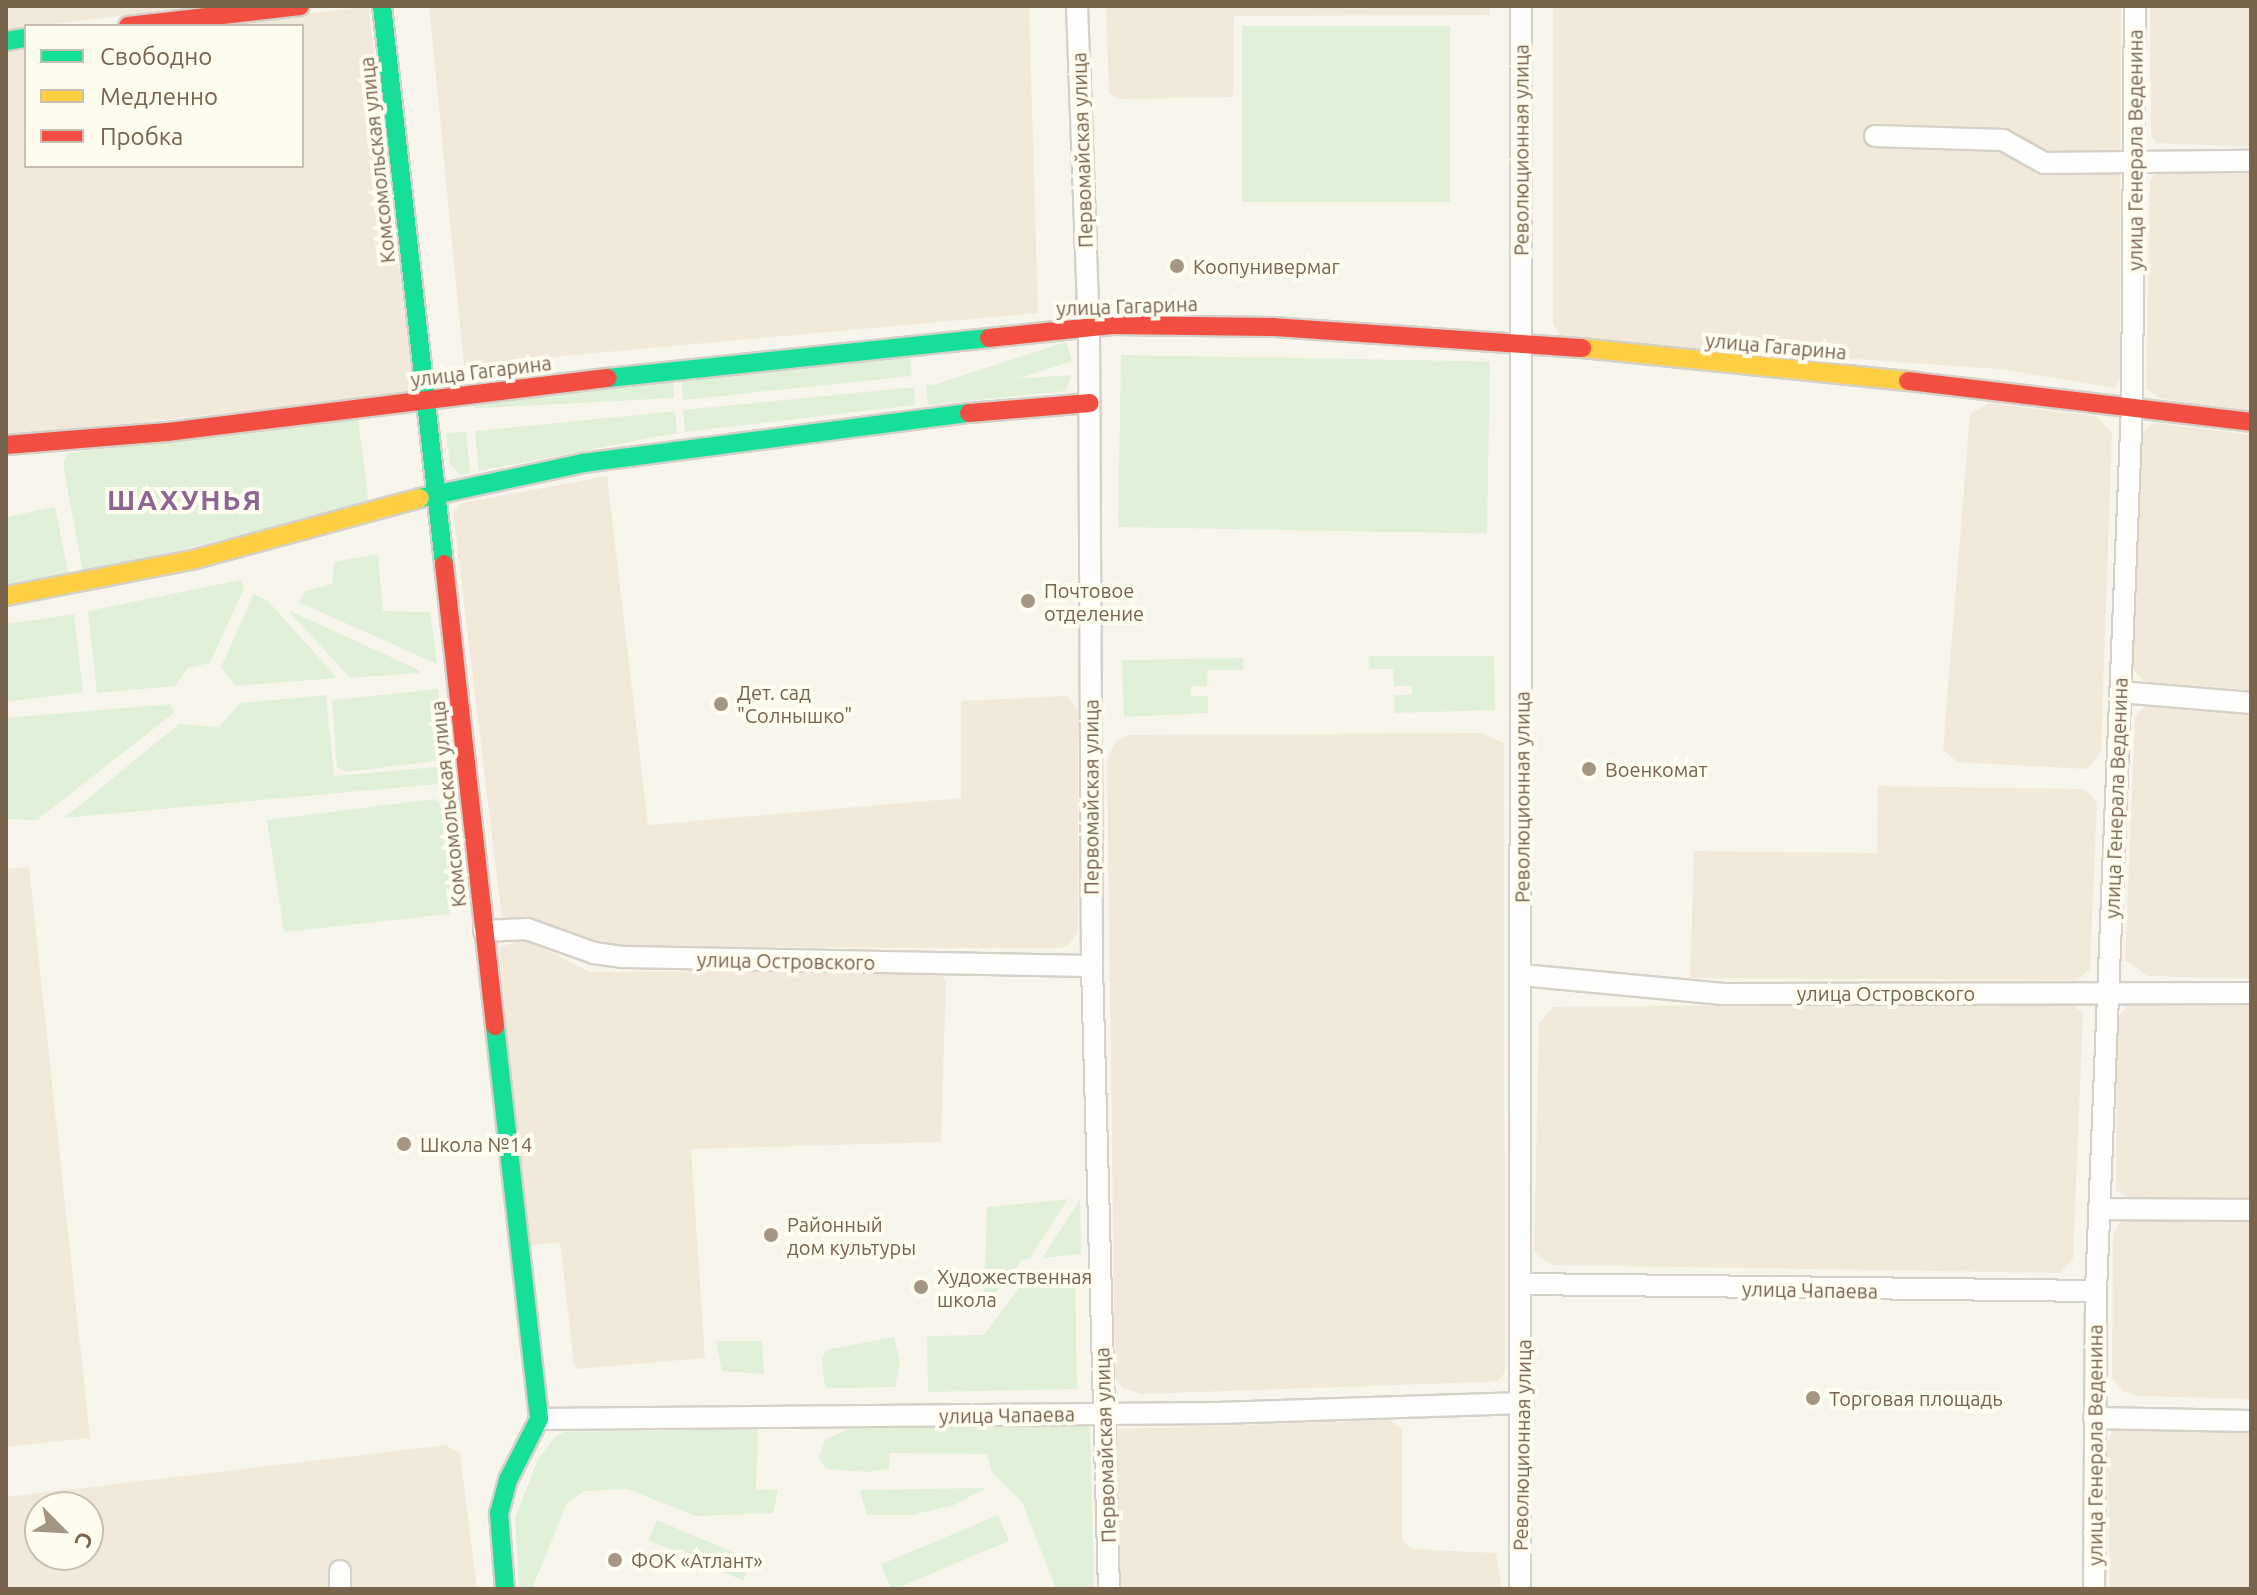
<!DOCTYPE html>
<meta charset="utf-8">
<style>
body{margin:0}
#map{position:relative;width:2257px;height:1595px;overflow:hidden;background:#f8f5ed;font-family:Ubuntu,sans-serif}
div>[style]{position:absolute}
.residential>*{inset:0;background:#f1eadb}
.green>*{inset:0;background:#e1f0d8;transform-origin:0 0}
.roads{filter:drop-shadow(2px 0 #d5d1c8) drop-shadow(-2px 0 #d5d1c8) drop-shadow(0 2px #d5d1c8) drop-shadow(0 -2px #d5d1c8)}
.street>*{height:20px;margin:-10px;padding:0 10px;transform-origin:10px;border-radius:10px;background:#fefefc}
.fast>*{height:18px;margin:-9px;padding:0 9px;transform-origin:9px;border-radius:9px;background:#16e098}
.slow>*{height:18px;margin:-9px;padding:0 9px;transform-origin:9px;border-radius:9px;background:#ffcf43}
.jam>*{height:18px;margin:-9px;padding:0 9px;transform-origin:9px;border-radius:9px;background:#f24e42}
.dots>*{width:22px;height:22px;translate:-50% -50%;box-sizing:border-box;border:4px solid #fffcf0;border-radius:50%}
span{translate:-50% -50%;white-space:nowrap;text-align:center;line-height:1.15;-webkit-text-stroke:8px #fffcf0;paint-order:stroke}
.street-label{font-size:20px;color:#78634c}
.poi-label{font-size:20px;color:#78634c}
.left{translate:0 -50%;text-align:left}
.district-label{font-size:28px;color:#8c6593;font-weight:700;letter-spacing:2px}
.frame{position:absolute;inset:0;border:8px solid #78634c;pointer-events:none}
.legend{position:absolute;left:24px;top:24px;width:280px;height:144px;box-sizing:border-box;background:#fffcf0;border:2px solid #c9bfae;margin:0;padding:10px 14px;list-style:none;font-size:24px;color:#78634c}
.legend li{display:flex;align-items:center;gap:16px;height:40px}
.legend b{width:40px;border:2px solid #c9bfae}
.north{position:absolute;left:24px;top:1491px;width:80px;height:80px;box-sizing:border-box;background:#fffcf0;border:2px solid #c9bfae;border-radius:50%;rotate:114deg;font-size:22px;font-weight:700;line-height:32px;text-align:center;color:#78634c}
.north::after{content:'';display:block;margin:auto;width:28px;height:36px;background:#a59684;clip-path:polygon(50% 0,100% 100%,50% 72%,0 100%)}
</style>
<div id="map">
<div class="residential">
<i style="clip-path:polygon(6px 6px,198px 6px,6px 30px)"></i>
<i style="clip-path:polygon(368px 6px,414px 392px,6px 437px,6px 53px,26px 50px,26px 166px,302px 166px,302px 26px,211px 26px)"></i>
<i style="clip-path:polygon(429px 6px,1029px 6px,1038px 313px,464px 365px)"></i>
<i style="clip-path:polygon(1106px 6px,1490px 6px,1490px 15px,1234px 16px,1233px 97px,1119px 99px,1109px 93px)"></i>
<i style="clip-path:polygon(1553px 6px,2121px 6px,2120px 378px,2115px 388px,1998px 369px,1564px 339px,1553px 325px)"></i>
<i style="clip-path:polygon(2150px 6px,2251px 6px,2251px 147px,2156px 143px,2151px 136px)"></i>
<i style="clip-path:polygon(2160px 168px,2251px 168px,2251px 411px,2162px 399px,2146px 389px,2150px 181px)"></i>
<i style="clip-path:polygon(1989px 403px,2096px 416px,2112px 433px,2101px 752px,2087px 769px,1957px 762px,1943px 749px,1970px 414px)"></i>
<i style="clip-path:polygon(2154px 423px,2251px 435px,2251px 690px,2145px 682px,2132px 668px,2139px 435px)"></i>
<i style="clip-path:polygon(607px 476px,648px 825px,961px 798px,961px 701px,1067px 696px,1078px 710px,1078px 932px,1071px 942px,1063px 948px,624px 947px,595px 943px,551px 925px,502px 919px,453px 512px,462px 503px)"></i>
<i style="clip-path:polygon(2148px 703px,2251px 712px,2251px 979px,2148px 976px,2125px 960px,2135px 717px)"></i>
<i style="clip-path:polygon(1481px 733px,1504px 743px,1505px 1372px,1498px 1381px,1484px 1382px,1141px 1394px,1123px 1388px,1115px 1378px,1107px 761px,1115px 742px,1128px 735px)"></i>
<i style="clip-path:polygon(1878px 786px,2081px 789px,2090px 794px,2097px 804px,2090px 969px,2077px 980px,1690px 978px,1694px 851px,1877px 853px)"></i>
<i style="clip-path:polygon(29px 867px,90px 1438px,6px 1447px,6px 869px)"></i>
<i style="clip-path:polygon(527px 939px,589px 972px,932px 969px,942px 974px,946px 982px,941px 1142px,691px 1149px,705px 1358px,578px 1369px,574px 1365px,560px 1242px,525px 1246px,499px 947px)"></i>
<i style="clip-path:polygon(2067px 1001px,2083px 1013px,2073px 1259px,2060px 1273px,1551px 1265px,1534px 1252px,1539px 1023px,1553px 1007px)"></i>
<i style="clip-path:polygon(2129px 1004px,2251px 1004px,2251px 1201px,2130px 1199px,2116px 1190px,2117px 1019px)"></i>
<i style="clip-path:polygon(2131px 1216px,2251px 1219px,2251px 1399px,2138px 1396px,2123px 1391px,2112px 1378px,2113px 1235px,2120px 1222px)"></i>
<i style="clip-path:polygon(1389px 1420px,1402px 1429px,1402px 1541px,1412px 1549px,1496px 1553px,1502px 1589px,1119px 1589px,1113px 1438px,1118px 1429px)"></i>
<i style="clip-path:polygon(2124px 1427px,2251px 1428px,2251px 1589px,2110px 1589px,2107px 1442px,2112px 1431px)"></i>
<i style="clip-path:polygon(evenodd,446px 1445px,460px 1454px,477px 1589px,6px 1589px,6px 1497px,446px 1445px,40px 1507px,88px 1507px,88px 1555px,40px 1555px,40px 1507px)"></i>
</div>
<div class="green">
<i style="left:1242px;top:26px;width:208px;height:176px"></i>
<i style="left:1066px;top:342px;width:20px;height:144px;rotate:72deg"></i>
<i style="left:1121px;top:355px;width:369px;height:172px;rotate:1deg"></i>
<i style="left:910px;top:357px;width:19px;height:230px;rotate:84deg"></i>
<i style="clip-path:polygon(1071px 375px,1066px 391px,928px 405px,926px 385px)"></i>
<i style="left:673px;top:379px;width:19px;height:200px;rotate:87deg"></i>
<i style="clip-path:polygon(914px 387px,915px 405px,685px 432px,683px 410px)"></i>
<i style="clip-path:polygon(675px 411px,677px 433px,479px 471px,475px 431px)"></i>
<i style="clip-path:polygon(358px 419px,369px 504px,83px 573px,63px 463px,68px 453px)"></i>
<i style="clip-path:polygon(466px 431px,470px 473px,460px 475px,450px 464px,446px 434px)"></i>
<i style="clip-path:polygon(55px 507px,69px 577px,6px 590px,6px 517px)"></i>
<i style="clip-path:polygon(378px 554px,383px 611px,430px 612px,437px 664px,298px 602px,306px 591px,332px 584px,334px 562px)"></i>
<i style="clip-path:polygon(241px 580px,244px 588px,210px 663px,188px 668px,175px 686px,97px 693px,88px 611px)"></i>
<i style="clip-path:polygon(254px 594px,268px 601px,337px 678px,236px 686px,221px 667px)"></i>
<i style="clip-path:polygon(288px 610px,419px 670px,420px 673px,350px 678px)"></i>
<i style="clip-path:polygon(74px 614px,83px 692px,6px 702px,6px 624px)"></i>
<i style="clip-path:polygon(1368px 656px,1494px 656px,1495px 710px,1395px 713px,1394px 695px,1412px 695px,1412px 686px,1394px 686px,1393px 669px,1370px 669px)"></i>
<i style="clip-path:polygon(1243px 658px,1243px 670px,1208px 670px,1207px 686px,1191px 686px,1191px 696px,1208px 696px,1208px 713px,1124px 717px,1122px 660px)"></i>
<i style="clip-path:polygon(438px 689px,443px 760px,346px 772px,337px 767px,332px 700px)"></i>
<i style="clip-path:polygon(326px 695px,334px 776px,448px 766px,449px 783px,64px 818px,179px 724px,219px 727px,240px 703px)"></i>
<i style="clip-path:polygon(170px 704px,175px 712px,37px 820px,6px 819px,6px 718px)"></i>
<i style="clip-path:polygon(434px 799px,447px 810px,453px 908px,449px 914px,284px 932px,267px 820px)"></i>
<i style="clip-path:polygon(1068px 1199px,1030px 1258px,1022px 1260px,984px 1307px,987px 1207px)"></i>
<i style="clip-path:polygon(1080px 1200px,1081px 1254px,1042px 1258px)"></i>
<i style="clip-path:polygon(1075px 1273px,1077px 1389px,928px 1392px,927px 1336px,984px 1335px,1029px 1275px)"></i>
<i style="clip-path:polygon(894px 1337px,900px 1362px,895px 1387px,828px 1388px,824px 1383px,822px 1359px,826px 1350px)"></i>
<i style="clip-path:polygon(716px 1341px,762px 1341px,764px 1374px,722px 1371px)"></i>
<i style="clip-path:polygon(1090px 1426px,1094px 1589px,1056px 1589px,1022px 1502px,992px 1472px,987px 1454px,889px 1453px,889px 1469px,867px 1472px,826px 1469px,819px 1458px,825px 1440px,852px 1427px)"></i>
<i style="clip-path:polygon(758px 1429px,756px 1489px,778px 1490px,773px 1513px,696px 1516px,627px 1489px,584px 1491px,567px 1503px,532px 1589px,519px 1589px,515px 1518px,538px 1459px,555px 1437px,564px 1432px)"></i>
<i style="clip-path:polygon(986px 1488px,954px 1505px,912px 1515px,867px 1515px,860px 1490px)"></i>
<i style="left:998px;top:1515px;width:28px;height:127px;rotate:67deg"></i>
<i style="left:657px;top:1520px;width:103px;height:22px;rotate:23deg"></i>
</div>
<div class="roads">
<div class="street">
<i style="left:1077px;top:6px;width:320px;rotate:87.9deg"></i>
<i style="left:1089px;top:326px;width:640px;rotate:89.73deg"></i>
<i style="left:1092px;top:966px;width:623px;rotate:88.44deg"></i>
<i style="left:1875px;top:136px;width:128px;rotate:1.8deg"></i>
<i style="left:2003px;top:140px;width:47px;rotate:29.3deg"></i>
<i style="left:2044px;top:163px;width:207px;rotate:-0.6deg"></i>
<i style="left:2121px;top:692px;width:130px;rotate:4.8deg"></i>
<i style="left:484px;top:931px;width:43px;rotate:-2.7deg"></i>
<i style="left:527px;top:929px;width:71px;rotate:19.7deg"></i>
<i style="left:594px;top:953px;width:30px;rotate:8deg"></i>
<i style="left:624px;top:957px;width:468px;rotate:1.1deg"></i>
<i style="left:1522px;top:975px;width:202px;rotate:5.4deg"></i>
<i style="left:1723px;top:994px;width:528px;rotate:-0.11deg"></i>
<i style="left:2101px;top:1209px;width:150px;rotate:0.4deg"></i>
<i style="left:1523px;top:1284px;width:573px;rotate:0.7deg"></i>
<i style="left:2094px;top:1418px;width:157px;rotate:1.1deg"></i>
<i style="left:539px;top:1419px;width:679px;rotate:-0.51deg"></i>
<i style="left:1218px;top:1413px;width:305px;rotate:-1.9deg"></i>
<i style="left:340px;top:1571px;width:18px;rotate:90deg"></i>
<i style="left:1520px;top:1589px;width:1583px;rotate:-89.96deg"></i>
<i style="left:2094px;top:1589px;width:298px;rotate:-89.6deg"></i>
<i style="left:2096px;top:1291px;width:884px;rotate:-87.67deg"></i>
<i style="left:2132px;top:408px;width:402px;rotate:-89.6deg"></i>
</div>
<div class="fast">
<i style="left:382px;top:6px;width:561px;rotate:83.66deg"></i>
<i style="left:6px;top:41px;width:20px;rotate:-9deg"></i>
<i style="left:608px;top:378px;width:383px;rotate:-6deg"></i>
<i style="left:420px;top:498px;width:167px;rotate:-12.1deg"></i>
<i style="left:583px;top:463px;width:389px;rotate:-7.4deg"></i>
<i style="left:495px;top:1026px;width:395px;rotate:83.6deg"></i>
<i style="left:539px;top:1419px;width:68px;rotate:116.9deg"></i>
<i style="left:508px;top:1480px;width:34px;rotate:105deg"></i>
<i style="left:499px;top:1513px;width:76px;rotate:85.5deg"></i>
</div>
<div class="slow">
<i style="left:1582px;top:348px;width:328px;rotate:5.8deg"></i>
<i style="left:6px;top:596px;width:189px;rotate:-11deg"></i>
<i style="left:192px;top:560px;width:236px;rotate:-15.2deg"></i>
</div>
<div class="jam">
<i style="left:128px;top:26px;width:173px;rotate:-6.6deg"></i>
<i style="left:989px;top:338px;width:124px;rotate:-6deg"></i>
<i style="left:1112px;top:325px;width:161px;rotate:0.7deg"></i>
<i style="left:1273px;top:327px;width:310px;rotate:3.9deg"></i>
<i style="left:1908px;top:381px;width:345px;rotate:6.8deg"></i>
<i style="left:969px;top:413px;width:121px;rotate:-4.7deg"></i>
<i style="left:6px;top:445px;width:162px;rotate:-4.6deg"></i>
<i style="left:167px;top:432px;width:444px;rotate:-7deg"></i>
<i style="left:444px;top:564px;width:465px;rotate:83.7deg"></i>
</div>
</div>
<div class="dots">
<i style="left:1177px;top:266px;background:#a59684"></i>
<i style="left:1028px;top:601px;background:#a59684"></i>
<i style="left:721px;top:704px;background:#a59684"></i>
<i style="left:1589px;top:769px;background:#a59684"></i>
<i style="left:404px;top:1144px;background:#a59684"></i>
<i style="left:771px;top:1235px;background:#a59684"></i>
<i style="left:921px;top:1287px;background:#a59684"></i>
<i style="left:1813px;top:1398px;background:#a59684"></i>
<i style="left:615px;top:1560px;background:#a59684"></i>
</div>
<div class="street-label">
<span style="left:1082px;top:150px;rotate:-92deg">Первомайская улица</span>
<span style="left:1521px;top:150px;rotate:-90deg">Революционная улица</span>
<span style="left:2135px;top:150px;rotate:-90deg">улица Генерала Веденина</span>
<span style="left:377px;top:160px;rotate:-96deg">Комсомольская улица</span>
<span style="left:1127px;top:306px;rotate:-2deg">улица Гагарина</span>
<span style="left:1776px;top:346px;rotate:5deg">улица Гагарина</span>
<span style="left:481px;top:371px;rotate:-7deg">улица Гагарина</span>
<span style="left:1091px;top:797px;rotate:-90deg">Первомайская улица</span>
<span style="left:1522px;top:797px;rotate:-90deg">Революционная улица</span>
<span style="left:2116px;top:798px;rotate:-88deg">улица Генерала Веденина</span>
<span style="left:448px;top:804px;rotate:-96deg">Комсомольская улица</span>
<span style="left:786px;top:961px;rotate:1deg">улица Островского</span>
<span style="left:1886px;top:993px">улица Островского</span>
<span style="left:1810px;top:1290px;rotate:1deg">улица Чапаева</span>
<span style="left:1007px;top:1415px;rotate:-1deg">улица Чапаева</span>
<span style="left:1105px;top:1445px;rotate:-92deg">Первомайская улица</span>
<span style="left:1522px;top:1445px;rotate:-89deg">Революционная улица</span>
<span style="left:2095px;top:1445px;rotate:-90deg">улица Генерала Веденина</span>
</div>
<div class="poi-label">
<span class="left" style="left:1193px;top:266px">Коопунивермаг</span>
<span class="left" style="left:1044px;top:602px">Почтовое<br>отделение</span>
<span class="left" style="left:737px;top:704px">Дет. сад<br>"Солнышко"</span>
<span class="left" style="left:1605px;top:769px">Военкомат</span>
<span class="left" style="left:420px;top:1144px">Школа №14</span>
<span class="left" style="left:787px;top:1236px">Районный<br>дом культуры</span>
<span class="left" style="left:937px;top:1288px">Художественная<br>школа</span>
<span class="left" style="left:1829px;top:1398px">Торговая площадь</span>
<span class="left" style="left:631px;top:1560px">ФОК «Атлант»</span>
</div>
<div class="district-label">
<span style="left:185px;top:500px">ШАХУНЬЯ</span>
</div>
<div class="frame"></div>
<ul class="legend">
<li><b style="height:10px;background:#16e098"></b>Свободно</li>
<li><b style="height:10px;background:#ffcf43"></b>Медленно</li>
<li><b style="height:10px;background:#f24e42"></b>Пробка</li>
</ul>
<div class="north">С</div>
</div>
